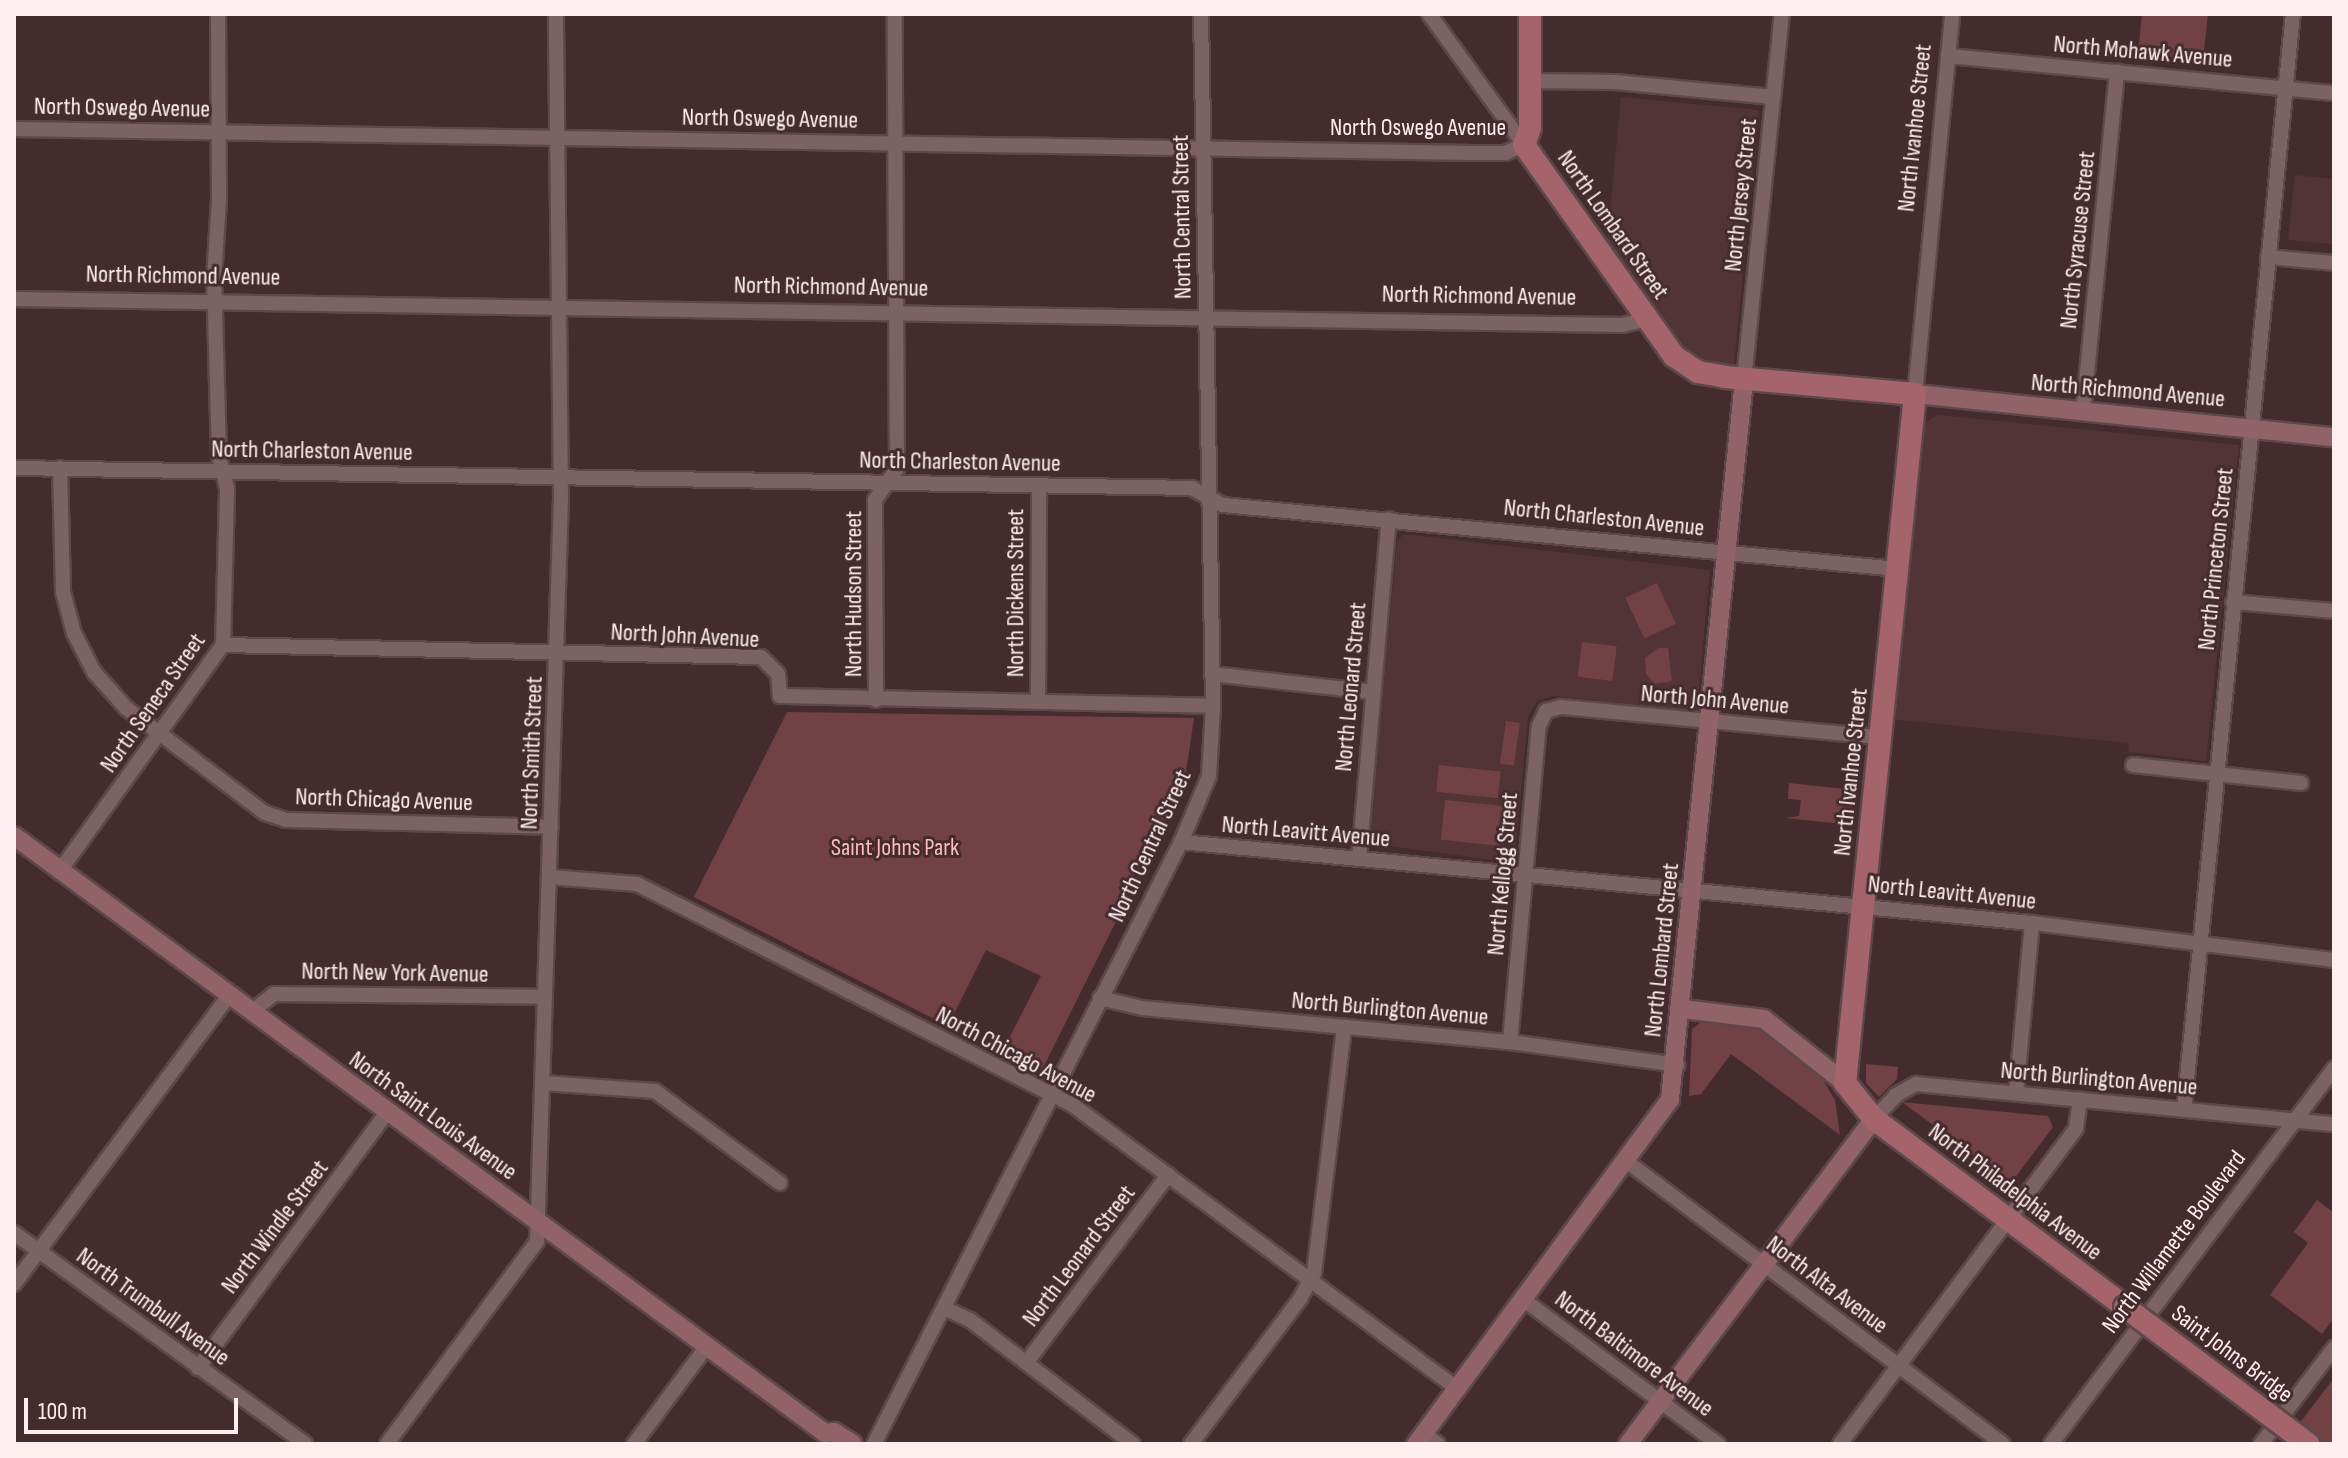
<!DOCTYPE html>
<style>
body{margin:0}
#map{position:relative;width:2348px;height:1458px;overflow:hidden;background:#442c2e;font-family:"Sofia Sans Condensed",sans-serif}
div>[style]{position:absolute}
.built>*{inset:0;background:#523336}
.green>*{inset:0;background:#714146;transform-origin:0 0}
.roads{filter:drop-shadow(2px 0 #5c484a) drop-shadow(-2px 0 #5c484a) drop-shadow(0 2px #5c484a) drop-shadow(0 -2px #5c484a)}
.street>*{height:14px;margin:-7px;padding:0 7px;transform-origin:7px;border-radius:7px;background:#7d6264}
.secondary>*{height:18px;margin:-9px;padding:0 9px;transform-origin:9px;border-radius:9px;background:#916267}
.primary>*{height:22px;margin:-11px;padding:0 11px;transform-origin:11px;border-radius:11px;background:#a5636b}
.bridges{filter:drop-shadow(2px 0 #5c484a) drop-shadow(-2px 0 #5c484a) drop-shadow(0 2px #5c484a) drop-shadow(0 -2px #5c484a)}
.primary-bridge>*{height:22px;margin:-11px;padding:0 11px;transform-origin:11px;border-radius:11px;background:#a5636b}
span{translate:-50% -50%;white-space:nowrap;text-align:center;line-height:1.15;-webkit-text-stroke:6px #442c2e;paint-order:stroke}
.street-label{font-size:24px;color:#feeeef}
.park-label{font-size:24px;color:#febbc0}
.frame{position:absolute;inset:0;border:16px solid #feeeef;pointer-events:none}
.scale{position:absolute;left:24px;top:1398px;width:214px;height:36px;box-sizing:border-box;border:4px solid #feeeef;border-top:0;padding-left:10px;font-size:24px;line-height:28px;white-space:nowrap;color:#feeeef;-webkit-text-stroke:6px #442c2e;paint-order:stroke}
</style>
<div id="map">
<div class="built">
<i style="clip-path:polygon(1621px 97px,1759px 110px,1734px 365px,1708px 363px,1678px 344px,1607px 244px)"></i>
<i style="clip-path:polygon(2295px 175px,2334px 179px,2334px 244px,2288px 240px)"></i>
<i style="clip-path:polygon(1938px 415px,2239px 445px,2206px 761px,2128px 752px,2129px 743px,1891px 719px,1920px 426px)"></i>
<i style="clip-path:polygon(1404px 534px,1710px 570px,1697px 711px,1554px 696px,1537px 701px,1528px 717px,1515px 856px,1507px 862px,1368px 843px,1397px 541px)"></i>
</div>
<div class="green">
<i style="clip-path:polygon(2142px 14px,2208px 14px,2203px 60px,2138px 54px)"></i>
<i style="left:1657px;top:583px;width:45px;height:35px;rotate:65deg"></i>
<i style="left:1582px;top:642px;width:35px;height:35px;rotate:7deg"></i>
<i style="clip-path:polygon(1668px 648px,1672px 681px,1655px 684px,1646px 674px,1645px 658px,1658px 648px)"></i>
<i style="clip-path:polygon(787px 712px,1194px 718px,1184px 785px,1040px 1074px,1001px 1054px,1041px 976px,986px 950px,948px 1026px,694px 897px)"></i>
<i style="left:1506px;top:721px;width:14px;height:43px;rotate:8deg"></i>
<i style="left:1439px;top:765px;width:62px;height:27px;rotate:6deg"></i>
<i style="clip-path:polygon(1789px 783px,1854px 790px,1851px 825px,1786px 818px,1799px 816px,1801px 800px,1788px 799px)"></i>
<i style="left:1445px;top:800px;width:58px;height:40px;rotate:6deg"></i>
<i style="clip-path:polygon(1701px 1022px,1753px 1025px,1818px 1072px,1835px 1100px,1840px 1135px,1731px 1054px,1701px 1094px,1689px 1096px,1692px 1029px)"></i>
<i style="clip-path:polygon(1866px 1064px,1898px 1067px,1897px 1079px,1879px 1097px,1866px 1083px)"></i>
<i style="clip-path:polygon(1902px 1102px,2048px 1116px,2053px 1127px,2011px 1183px)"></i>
<i style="clip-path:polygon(2317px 1200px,2334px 1213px,2334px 1318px,2322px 1334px,2270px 1295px,2308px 1243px,2294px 1232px)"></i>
<i style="clip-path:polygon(2334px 1378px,2334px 1444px,2284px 1444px,2308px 1412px)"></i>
</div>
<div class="roads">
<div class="street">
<i style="left:1948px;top:56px;width:388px;rotate:5.5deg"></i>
<i style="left:1530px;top:81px;width:85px;rotate:0.7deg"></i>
<i style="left:1615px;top:82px;width:159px;rotate:5.4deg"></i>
<i style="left:14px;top:129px;width:1458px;rotate:0.94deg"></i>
<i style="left:1472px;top:153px;width:33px"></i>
<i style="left:1505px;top:153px;width:21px;rotate:-23deg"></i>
<i style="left:1524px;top:145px;width:162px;rotate:-125.9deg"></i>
<i style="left:2268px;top:257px;width:66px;rotate:5.2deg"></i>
<i style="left:14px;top:299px;width:1609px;rotate:0.93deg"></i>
<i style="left:1623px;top:325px;width:25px;rotate:-14deg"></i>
<i style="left:1744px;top:380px;width:368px;rotate:-84.1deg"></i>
<i style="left:1915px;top:394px;width:382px;rotate:-84.4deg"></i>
<i style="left:2083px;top:413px;width:343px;rotate:-84.3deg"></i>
<i style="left:14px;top:468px;width:1178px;rotate:0.97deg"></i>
<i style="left:1192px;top:488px;width:35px;rotate:29deg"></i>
<i style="left:1223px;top:505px;width:678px;rotate:5.42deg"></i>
<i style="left:60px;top:468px;width:124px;rotate:88.6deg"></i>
<i style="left:63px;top:592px;width:42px;rotate:75deg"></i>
<i style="left:74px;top:633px;width:44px;rotate:62.9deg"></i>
<i style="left:94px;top:672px;width:48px;rotate:48.4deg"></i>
<i style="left:126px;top:708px;width:174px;rotate:37.1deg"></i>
<i style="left:265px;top:813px;width:22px;rotate:18deg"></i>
<i style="left:286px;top:820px;width:265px;rotate:1.5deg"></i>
<i style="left:2233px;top:602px;width:101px;rotate:5.1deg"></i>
<i style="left:223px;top:645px;width:538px;rotate:1.28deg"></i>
<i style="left:761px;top:657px;width:24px;rotate:45deg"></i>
<i style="left:778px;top:674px;width:22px;rotate:85deg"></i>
<i style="left:780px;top:696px;width:433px;rotate:1.3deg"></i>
<i style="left:1212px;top:674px;width:161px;rotate:6.4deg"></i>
<i style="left:876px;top:700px;width:200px;rotate:-90.3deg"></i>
<i style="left:875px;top:500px;width:39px;rotate:-55deg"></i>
<i style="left:897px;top:468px;width:454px;rotate:-90.3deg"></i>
<i style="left:1038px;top:702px;width:217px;rotate:-89.7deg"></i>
<i style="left:2133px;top:765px;width:169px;rotate:6.1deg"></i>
<i style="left:1181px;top:842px;width:855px;rotate:5.44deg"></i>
<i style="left:2032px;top:923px;width:304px;rotate:7deg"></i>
<i style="left:1359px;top:859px;width:341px;rotate:-85deg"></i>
<i style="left:59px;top:872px;width:280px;rotate:-54.2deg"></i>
<i style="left:223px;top:645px;width:157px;rotate:-88.5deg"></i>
<i style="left:227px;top:488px;width:34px;rotate:-104deg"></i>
<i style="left:219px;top:455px;width:176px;rotate:-91.6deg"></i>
<i style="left:214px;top:279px;width:79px;rotate:-86.4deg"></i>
<i style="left:219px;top:200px;width:186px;rotate:-90.3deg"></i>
<i style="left:550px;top:877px;width:87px;rotate:4.6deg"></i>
<i style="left:637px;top:884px;width:490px;rotate:26.9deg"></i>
<i style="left:1074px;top:1106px;width:476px;rotate:36.4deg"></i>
<i style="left:1100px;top:998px;width:43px;rotate:13.4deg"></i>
<i style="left:1142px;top:1008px;width:370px;rotate:5.3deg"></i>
<i style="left:1510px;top:1042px;width:169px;rotate:7.8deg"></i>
<i style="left:251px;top:1012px;width:29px;rotate:-38deg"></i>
<i style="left:274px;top:994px;width:271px;rotate:0.6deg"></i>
<i style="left:1510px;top:1042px;width:317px;rotate:-84.8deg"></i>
<i style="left:1539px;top:726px;width:17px;rotate:-65deg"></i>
<i style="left:1546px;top:711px;width:16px;rotate:-15deg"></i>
<i style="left:1561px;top:707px;width:321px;rotate:5.4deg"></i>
<i style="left:543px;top:1083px;width:112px;rotate:4.1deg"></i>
<i style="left:655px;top:1091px;width:155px;rotate:36.4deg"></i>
<i style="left:2016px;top:1093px;width:171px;rotate:-84.6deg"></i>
<i style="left:2184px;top:1109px;width:1100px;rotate:-84.32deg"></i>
<i style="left:1874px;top:1119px;width:33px;rotate:-47deg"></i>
<i style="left:1896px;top:1095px;width:23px;rotate:-29deg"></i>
<i style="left:1916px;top:1084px;width:420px;rotate:5.5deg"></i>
<i style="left:1626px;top:1161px;width:471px;rotate:36.9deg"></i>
<i style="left:14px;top:1233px;width:359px;rotate:35.9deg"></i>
<i style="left:14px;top:1284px;width:359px;rotate:-53.3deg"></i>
<i style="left:1524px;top:1300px;width:242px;rotate:36.6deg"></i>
<i style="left:944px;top:1308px;width:29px;rotate:25deg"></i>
<i style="left:970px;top:1320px;width:205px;rotate:37.3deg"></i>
<i style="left:1026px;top:1363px;width:236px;rotate:-52.9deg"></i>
<i style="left:198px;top:1368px;width:317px;rotate:-53.5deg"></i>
<i style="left:1424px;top:1434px;width:17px;rotate:36deg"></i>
<i style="left:387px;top:1444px;width:252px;rotate:-53.5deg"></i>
<i style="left:537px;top:1241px;width:742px;rotate:-88.15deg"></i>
<i style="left:561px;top:499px;width:485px;rotate:-90.6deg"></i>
<i style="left:634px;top:1444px;width:122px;rotate:-53.3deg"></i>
<i style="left:874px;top:1444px;width:676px;rotate:-62.98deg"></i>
<i style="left:1181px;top:842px;width:72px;rotate:-67deg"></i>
<i style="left:1209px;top:776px;width:70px;rotate:-86.7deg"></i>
<i style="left:1213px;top:706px;width:692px;rotate:-90.99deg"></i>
<i style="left:1191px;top:1444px;width:181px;rotate:-53.1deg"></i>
<i style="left:1300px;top:1299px;width:30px;rotate:-62deg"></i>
<i style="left:1314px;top:1273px;width:247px;rotate:-83deg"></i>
<i style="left:1840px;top:1444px;width:394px;rotate:-53.2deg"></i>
<i style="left:2076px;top:1128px;width:29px;rotate:-82deg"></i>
<i style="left:2051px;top:1444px;width:471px;rotate:-53deg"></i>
<i style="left:2261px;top:1444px;width:121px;rotate:-52.8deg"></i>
</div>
<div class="secondary">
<i style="left:1915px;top:394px;width:421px;rotate:5.9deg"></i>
<i style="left:14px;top:836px;width:1007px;rotate:36.36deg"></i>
<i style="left:825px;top:1433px;width:9px;rotate:-6deg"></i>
<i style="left:834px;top:1432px;width:22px;rotate:32deg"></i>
<i style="left:1683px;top:1009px;width:82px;rotate:7deg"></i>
<i style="left:1764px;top:1019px;width:103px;rotate:38.3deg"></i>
<i style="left:1416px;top:1444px;width:428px;rotate:-53.6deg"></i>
<i style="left:1670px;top:1099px;width:723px;rotate:-84.12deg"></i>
<i style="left:1628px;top:1444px;width:408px;rotate:-52.9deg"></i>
</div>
<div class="primary">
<i style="left:1530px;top:14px;width:114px;rotate:90deg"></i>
<i style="left:1530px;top:128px;width:18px;rotate:109deg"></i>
<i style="left:1524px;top:145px;width:259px;rotate:54.6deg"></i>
<i style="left:1674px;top:356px;width:29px;rotate:34deg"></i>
<i style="left:1698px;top:372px;width:27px;rotate:10deg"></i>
<i style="left:1725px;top:377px;width:191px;rotate:5.1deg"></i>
<i style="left:1915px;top:394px;width:693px;rotate:95.8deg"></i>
<i style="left:1845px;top:1083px;width:46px;rotate:51.1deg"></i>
<i style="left:1874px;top:1119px;width:314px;rotate:36.8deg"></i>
</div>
</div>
<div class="bridges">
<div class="primary-bridge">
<i style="left:2125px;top:1307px;width:229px;rotate:36.8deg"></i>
</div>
</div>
<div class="street-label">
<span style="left:2143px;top:52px;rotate:5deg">North Mohawk Avenue</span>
<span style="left:122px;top:108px;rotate:1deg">North Oswego Avenue</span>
<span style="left:770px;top:119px;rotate:1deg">North Oswego Avenue</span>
<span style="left:1418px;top:128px">North Oswego Avenue</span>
<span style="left:1915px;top:128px;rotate:-84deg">North Ivanhoe Street</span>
<span style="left:1741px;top:195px;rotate:-84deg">North Jersey Street</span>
<span style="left:1182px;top:217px;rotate:-91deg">North Central Street</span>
<span style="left:1613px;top:225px;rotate:55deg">North Lombard Street</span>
<span style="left:2078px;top:240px;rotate:-84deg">North Syracuse Street</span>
<span style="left:183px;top:276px;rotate:1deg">North Richmond Avenue</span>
<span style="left:831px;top:287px;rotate:1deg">North Richmond Avenue</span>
<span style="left:1479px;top:296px;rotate:1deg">North Richmond Avenue</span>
<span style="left:2128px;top:391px;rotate:5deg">North Richmond Avenue</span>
<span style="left:312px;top:451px;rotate:1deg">North Charleston Avenue</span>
<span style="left:960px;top:462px;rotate:1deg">North Charleston Avenue</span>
<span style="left:1604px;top:518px;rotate:6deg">North Charleston Avenue</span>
<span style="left:2216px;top:559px;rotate:-84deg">North Princeton Street</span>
<span style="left:1016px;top:593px;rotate:-90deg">North Dickens Street</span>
<span style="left:854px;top:594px;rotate:-90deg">North Hudson Street</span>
<span style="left:685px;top:636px;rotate:3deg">North John Avenue</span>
<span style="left:1351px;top:687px;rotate:-85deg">North Leonard Street</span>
<span style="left:1715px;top:700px;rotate:5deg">North John Avenue</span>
<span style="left:153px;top:703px;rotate:-55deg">North Seneca Street</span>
<span style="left:532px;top:753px;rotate:-88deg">North Smith Street</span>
<span style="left:1851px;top:772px;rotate:-84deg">North Ivanhoe Street</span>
<span style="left:384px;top:800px;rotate:2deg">North Chicago Avenue</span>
<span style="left:1306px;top:832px;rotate:5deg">North Leavitt Avenue</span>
<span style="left:1150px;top:846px;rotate:-65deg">North Central Street</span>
<span style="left:1503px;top:874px;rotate:-85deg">North Kellogg Street</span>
<span style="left:1952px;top:893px;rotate:6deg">North Leavitt Avenue</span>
<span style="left:1662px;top:950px;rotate:-84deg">North Lombard Street</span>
<span style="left:395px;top:973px;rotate:1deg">North New York Avenue</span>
<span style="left:1390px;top:1009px;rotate:5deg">North Burlington Avenue</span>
<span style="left:1016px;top:1055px;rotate:28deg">North Chicago Avenue</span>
<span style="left:2099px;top:1079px;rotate:5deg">North Burlington Avenue</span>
<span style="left:433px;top:1116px;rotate:36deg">North Saint Louis Avenue</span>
<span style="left:2015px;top:1192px;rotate:37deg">North Philadelphia Avenue</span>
<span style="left:275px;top:1227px;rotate:-53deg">North Windle Street</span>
<span style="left:2174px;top:1242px;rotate:-53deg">North Willamette Boulevard</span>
<span style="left:1079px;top:1256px;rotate:-53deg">North Leonard Street</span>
<span style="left:1827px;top:1285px;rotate:37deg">North Alta Avenue</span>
<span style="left:153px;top:1307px;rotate:36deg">North Trumbull Avenue</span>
<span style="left:1634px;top:1354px;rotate:37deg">North Baltimore Avenue</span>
<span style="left:2232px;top:1354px;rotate:37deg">Saint Johns Bridge</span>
</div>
<div class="park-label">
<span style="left:895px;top:848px">Saint Johns Park</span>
</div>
<div class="frame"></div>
<div class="scale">100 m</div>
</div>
